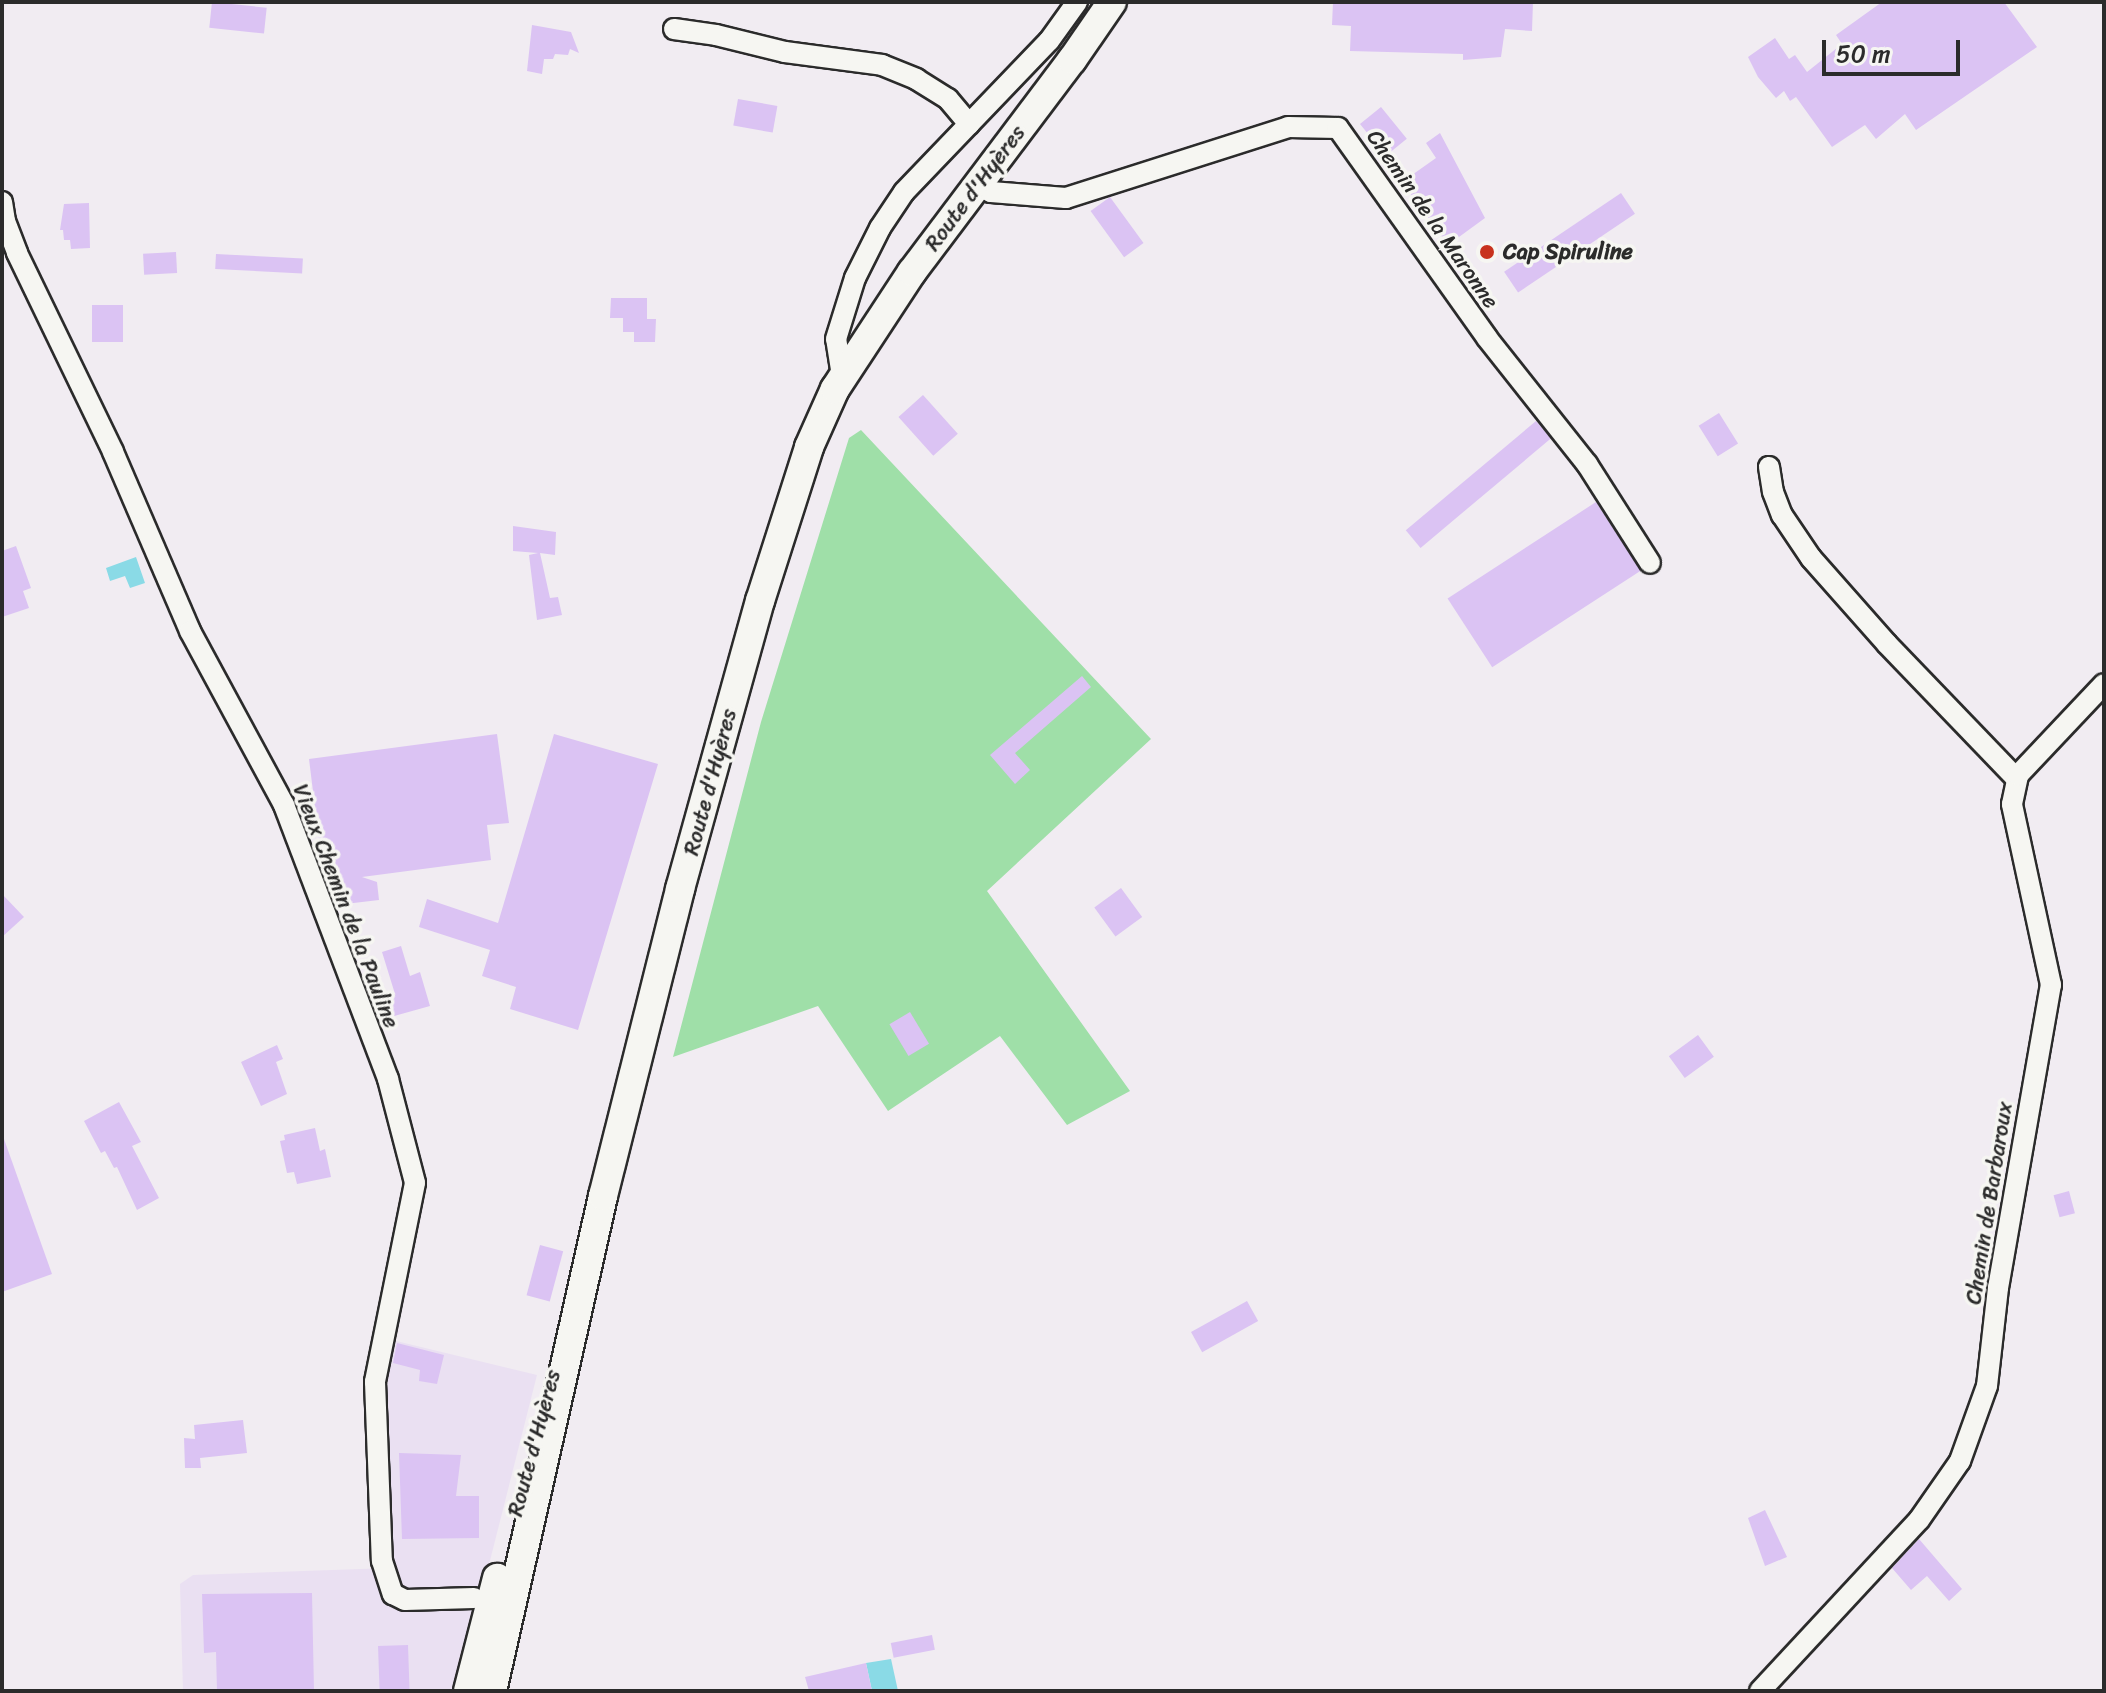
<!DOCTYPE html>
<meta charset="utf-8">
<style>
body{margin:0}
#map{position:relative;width:2106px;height:1693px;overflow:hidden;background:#f1ecf2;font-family:Sriracha,sans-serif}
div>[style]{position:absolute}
.built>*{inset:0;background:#eae0f2}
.green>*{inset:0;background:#9fdfa8}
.water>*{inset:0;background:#8adae6}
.building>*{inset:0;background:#dbc3f3;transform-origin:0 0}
.roads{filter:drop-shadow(2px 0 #2b2b2b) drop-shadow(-2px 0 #2b2b2b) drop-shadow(0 2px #2b2b2b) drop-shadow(0 -2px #2b2b2b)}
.minor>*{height:20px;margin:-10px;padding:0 10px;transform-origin:10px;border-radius:10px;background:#f6f6f2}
.secondary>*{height:28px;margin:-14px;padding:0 14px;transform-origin:14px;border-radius:14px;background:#f6f6f2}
.dots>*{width:22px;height:22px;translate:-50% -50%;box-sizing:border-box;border:4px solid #f6f6f2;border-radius:50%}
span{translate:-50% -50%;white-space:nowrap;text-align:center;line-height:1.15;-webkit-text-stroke:7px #f6f6f2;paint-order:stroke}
.street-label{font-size:22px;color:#2b2b2b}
.poi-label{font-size:22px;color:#2b2b2b;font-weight:700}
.left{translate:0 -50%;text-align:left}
.frame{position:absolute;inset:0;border:4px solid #2b2b2b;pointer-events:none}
.scale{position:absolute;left:1822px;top:40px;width:138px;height:36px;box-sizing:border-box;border:4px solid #2b2b2b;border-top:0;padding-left:10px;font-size:24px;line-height:28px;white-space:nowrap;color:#2b2b2b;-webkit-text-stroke:6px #f6f6f2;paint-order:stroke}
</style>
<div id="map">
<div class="built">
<i style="clip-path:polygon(392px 1340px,537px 1375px,457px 1691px,183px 1691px,180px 1584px,193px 1575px,389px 1568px,382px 1442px)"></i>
</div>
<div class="green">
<i style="clip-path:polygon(861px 430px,1151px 739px,987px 891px,1130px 1091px,1067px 1125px,1000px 1036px,888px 1111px,818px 1006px,673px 1057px,761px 722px,849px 438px)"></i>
</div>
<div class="water">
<i style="clip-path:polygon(136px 557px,145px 583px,130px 588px,125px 576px,110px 581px,106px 568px)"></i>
<i style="clip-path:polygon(891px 1659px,898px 1691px,872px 1691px,866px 1663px)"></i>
</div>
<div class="building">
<i style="left:212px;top:2px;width:55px;height:26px;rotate:6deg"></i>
<i style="clip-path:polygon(1333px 2px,1533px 2px,1532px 31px,1505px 29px,1501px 57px,1463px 60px,1463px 54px,1350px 51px,1351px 26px,1332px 25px)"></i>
<i style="clip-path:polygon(1882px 2px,2004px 2px,2037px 47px,1916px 130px,1905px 114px,1876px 139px,1865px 125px,1832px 147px,1796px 97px,1790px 101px,1784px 91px,1776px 98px,1758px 77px,1748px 57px,1775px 38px,1789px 59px,1795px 55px,1807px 72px,1842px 44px,1836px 35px)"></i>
<i style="clip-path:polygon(532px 25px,571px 32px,579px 53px,570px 49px,568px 55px,555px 54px,553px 59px,544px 59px,542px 74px,527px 71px)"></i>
<i style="left:738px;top:99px;width:40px;height:27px;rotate:10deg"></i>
<i style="left:1381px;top:107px;width:41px;height:27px;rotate:51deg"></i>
<i style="clip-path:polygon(1440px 133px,1485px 218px,1448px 245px,1402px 182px,1436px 158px,1426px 143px)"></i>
<i style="left:1621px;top:193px;width:25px;height:141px;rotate:56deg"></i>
<i style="left:1110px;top:197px;width:57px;height:24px;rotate:54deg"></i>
<i style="clip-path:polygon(89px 203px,90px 248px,71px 249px,70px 240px,64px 240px,63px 230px,60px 230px,64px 204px)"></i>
<i style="left:176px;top:252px;width:21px;height:33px;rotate:87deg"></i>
<i style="left:216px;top:254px;width:87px;height:15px;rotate:3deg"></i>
<i style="clip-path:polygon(611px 298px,647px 298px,647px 319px,656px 319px,655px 342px,634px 342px,634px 332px,623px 332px,623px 318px,610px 318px)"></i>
<i style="left:92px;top:305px;width:31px;height:37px"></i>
<i style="left:923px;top:395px;width:52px;height:33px;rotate:48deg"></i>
<i style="left:1719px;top:413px;width:36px;height:24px;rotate:58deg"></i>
<i style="left:1536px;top:421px;width:23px;height:170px;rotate:50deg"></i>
<i style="left:1596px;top:502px;width:82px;height:177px;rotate:57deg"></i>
<i style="clip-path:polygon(513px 526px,556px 532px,555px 555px,540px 553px,550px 598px,558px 597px,562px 615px,537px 620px,529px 555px,538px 553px,513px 551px)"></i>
<i style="clip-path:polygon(16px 546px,31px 588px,23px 591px,29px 608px,2px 617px,2px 551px)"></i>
<i style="clip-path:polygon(1082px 676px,1091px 687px,1015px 753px,1030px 770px,1015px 784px,990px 755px)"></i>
<i style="clip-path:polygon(497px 734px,509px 823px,487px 825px,491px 860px,362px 877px,377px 882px,379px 900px,345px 904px,342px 880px,337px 880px,332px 847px,320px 848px,309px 759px)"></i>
<i style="clip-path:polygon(554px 734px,658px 764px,578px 1030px,510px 1009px,516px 987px,482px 976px,490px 950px,419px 927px,427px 899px,498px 923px)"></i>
<i style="left:1121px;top:888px;width:36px;height:33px;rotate:54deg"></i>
<i style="clip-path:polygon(2px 894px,24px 917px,2px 937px)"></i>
<i style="clip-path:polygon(401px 946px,410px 976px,420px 972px,430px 1006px,387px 1018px,381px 998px,395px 994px,382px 952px)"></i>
<i style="left:910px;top:1012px;width:37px;height:24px;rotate:59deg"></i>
<i style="left:1698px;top:1035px;width:27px;height:36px;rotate:54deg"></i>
<i style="clip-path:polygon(277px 1045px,283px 1059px,276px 1062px,287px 1094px,261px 1106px,241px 1062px)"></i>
<i style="clip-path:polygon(119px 1102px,141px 1142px,132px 1146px,159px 1198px,137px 1210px,117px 1167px,114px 1168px,105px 1151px,101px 1153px,84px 1121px)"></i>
<i style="clip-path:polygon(315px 1128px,320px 1151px,325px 1149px,331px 1177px,297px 1184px,294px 1172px,287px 1173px,280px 1141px,285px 1140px,284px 1135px)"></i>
<i style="clip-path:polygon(4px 1139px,52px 1274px,2px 1292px,2px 1140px)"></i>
<i style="left:2069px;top:1191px;width:23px;height:16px;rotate:75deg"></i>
<i style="left:540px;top:1245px;width:24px;height:52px;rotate:15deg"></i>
<i style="left:1247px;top:1301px;width:23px;height:64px;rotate:61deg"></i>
<i style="clip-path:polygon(397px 1343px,444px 1355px,437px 1384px,419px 1381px,420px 1370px,393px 1363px)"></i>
<i style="clip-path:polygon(243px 1420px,247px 1453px,200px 1458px,201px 1468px,185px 1468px,184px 1438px,195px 1439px,194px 1425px)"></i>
<i style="clip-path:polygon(399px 1453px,461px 1455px,456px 1496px,479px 1496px,479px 1538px,402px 1539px)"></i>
<i style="clip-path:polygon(1765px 1510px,1787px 1557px,1765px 1566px,1748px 1518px)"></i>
<i style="clip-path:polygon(1919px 1539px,1962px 1589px,1949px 1601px,1927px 1576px,1911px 1590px,1892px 1568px)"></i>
<i style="clip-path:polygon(312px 1593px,314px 1691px,217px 1691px,216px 1652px,204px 1653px,202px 1594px)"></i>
<i style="left:932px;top:1635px;width:15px;height:42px;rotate:79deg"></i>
<i style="left:408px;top:1645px;width:46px;height:30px;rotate:88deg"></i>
<i style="clip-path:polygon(866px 1663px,872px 1691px,809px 1691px,805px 1677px)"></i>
</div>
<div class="roads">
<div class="minor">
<i style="left:674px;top:29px;width:42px;rotate:8.1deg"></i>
<i style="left:716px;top:35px;width:71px;rotate:13.8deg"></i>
<i style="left:785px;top:52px;width:98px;rotate:7.6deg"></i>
<i style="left:882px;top:65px;width:37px;rotate:22deg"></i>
<i style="left:916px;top:79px;width:38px;rotate:32deg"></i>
<i style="left:948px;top:99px;width:33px;rotate:50deg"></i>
<i style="left:978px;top:184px;width:15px;rotate:32deg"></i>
<i style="left:991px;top:192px;width:75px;rotate:4.6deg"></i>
<i style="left:1066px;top:198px;width:233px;rotate:-17.7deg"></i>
<i style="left:1288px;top:127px;width:50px;rotate:1.1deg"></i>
<i style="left:1338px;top:128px;width:257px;rotate:54.6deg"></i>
<i style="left:1487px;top:338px;width:161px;rotate:51.6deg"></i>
<i style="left:1587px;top:464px;width:117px;rotate:57.5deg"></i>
<i style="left:2px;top:202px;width:19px;rotate:81deg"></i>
<i style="left:5px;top:221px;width:34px;rotate:69deg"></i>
<i style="left:17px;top:253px;width:221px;rotate:64.2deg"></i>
<i style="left:113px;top:452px;width:195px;rotate:66.7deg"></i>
<i style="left:190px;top:631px;width:198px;rotate:61.6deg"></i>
<i style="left:284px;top:805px;width:293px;rotate:69.2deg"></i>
<i style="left:388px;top:1079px;width:107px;rotate:75.4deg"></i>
<i style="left:415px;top:1183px;width:203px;rotate:101.4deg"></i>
<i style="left:375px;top:1382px;width:179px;rotate:87.8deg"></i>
<i style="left:382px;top:1561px;width:35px;rotate:72deg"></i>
<i style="left:393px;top:1594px;width:13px;rotate:27deg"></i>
<i style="left:405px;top:1600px;width:69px;rotate:-1.7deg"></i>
<i style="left:842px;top:376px;width:37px;rotate:-99deg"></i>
<i style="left:836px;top:339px;width:64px;rotate:-72.7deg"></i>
<i style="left:855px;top:278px;width:56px;rotate:-63.4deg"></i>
<i style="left:880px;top:228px;width:43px;rotate:-56.3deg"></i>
<i style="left:904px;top:192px;width:209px;rotate:-46.2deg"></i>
<i style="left:1049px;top:41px;width:48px;rotate:-54.3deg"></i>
<i style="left:1769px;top:467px;width:25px;rotate:81deg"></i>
<i style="left:1773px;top:492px;width:25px;rotate:69deg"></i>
<i style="left:1782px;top:515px;width:52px;rotate:56deg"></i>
<i style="left:1811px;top:558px;width:115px;rotate:48.5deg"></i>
<i style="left:1887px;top:644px;width:187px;rotate:46.1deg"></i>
<i style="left:1760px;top:1691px;width:233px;rotate:-47.1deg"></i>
<i style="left:1919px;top:1520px;width:72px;rotate:-55.2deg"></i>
<i style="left:1960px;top:1461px;width:80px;rotate:-70.2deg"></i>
<i style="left:1987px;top:1386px;width:99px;rotate:-83.6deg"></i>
<i style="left:1998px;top:1288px;width:308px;rotate:-80.1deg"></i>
<i style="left:2051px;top:985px;width:185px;rotate:-102.2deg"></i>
<i style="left:2012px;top:804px;width:30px;rotate:-78deg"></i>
<i style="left:2018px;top:775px;width:125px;rotate:-46.6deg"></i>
</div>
<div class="secondary">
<i style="left:468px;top:1691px;width:117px;rotate:-75.6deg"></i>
<i style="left:492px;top:1691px;width:507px;rotate:-77.36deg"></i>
<i style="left:603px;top:1196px;width:317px;rotate:-75.9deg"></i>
<i style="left:680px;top:889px;width:299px;rotate:-74.5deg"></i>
<i style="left:760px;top:601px;width:162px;rotate:-72.3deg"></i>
<i style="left:809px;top:447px;width:64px;rotate:-65.9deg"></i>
<i style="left:835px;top:389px;width:140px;rotate:-56.7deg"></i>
<i style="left:912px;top:272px;width:266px;rotate:-53deg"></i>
<i style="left:1072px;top:60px;width:70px;rotate:-55.4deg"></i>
</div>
</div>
<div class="dots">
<i style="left:1487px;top:252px;background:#c8321e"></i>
</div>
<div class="street-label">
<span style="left:975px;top:188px;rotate:-53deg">Route d'Hyères</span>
<span style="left:1433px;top:219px;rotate:55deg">Chemin de la Maronne</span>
<span style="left:710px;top:782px;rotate:-75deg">Route d'Hyères</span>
<span style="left:346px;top:906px;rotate:69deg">Vieux Chemin de la Pauline</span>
<span style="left:1989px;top:1203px;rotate:-81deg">Chemin de Barbaroux</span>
<span style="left:534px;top:1443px;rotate:-75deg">Route d'Hyères</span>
</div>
<div class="poi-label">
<span class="left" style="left:1503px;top:252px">Cap Spiruline</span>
</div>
<div class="frame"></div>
<div class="scale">50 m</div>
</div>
